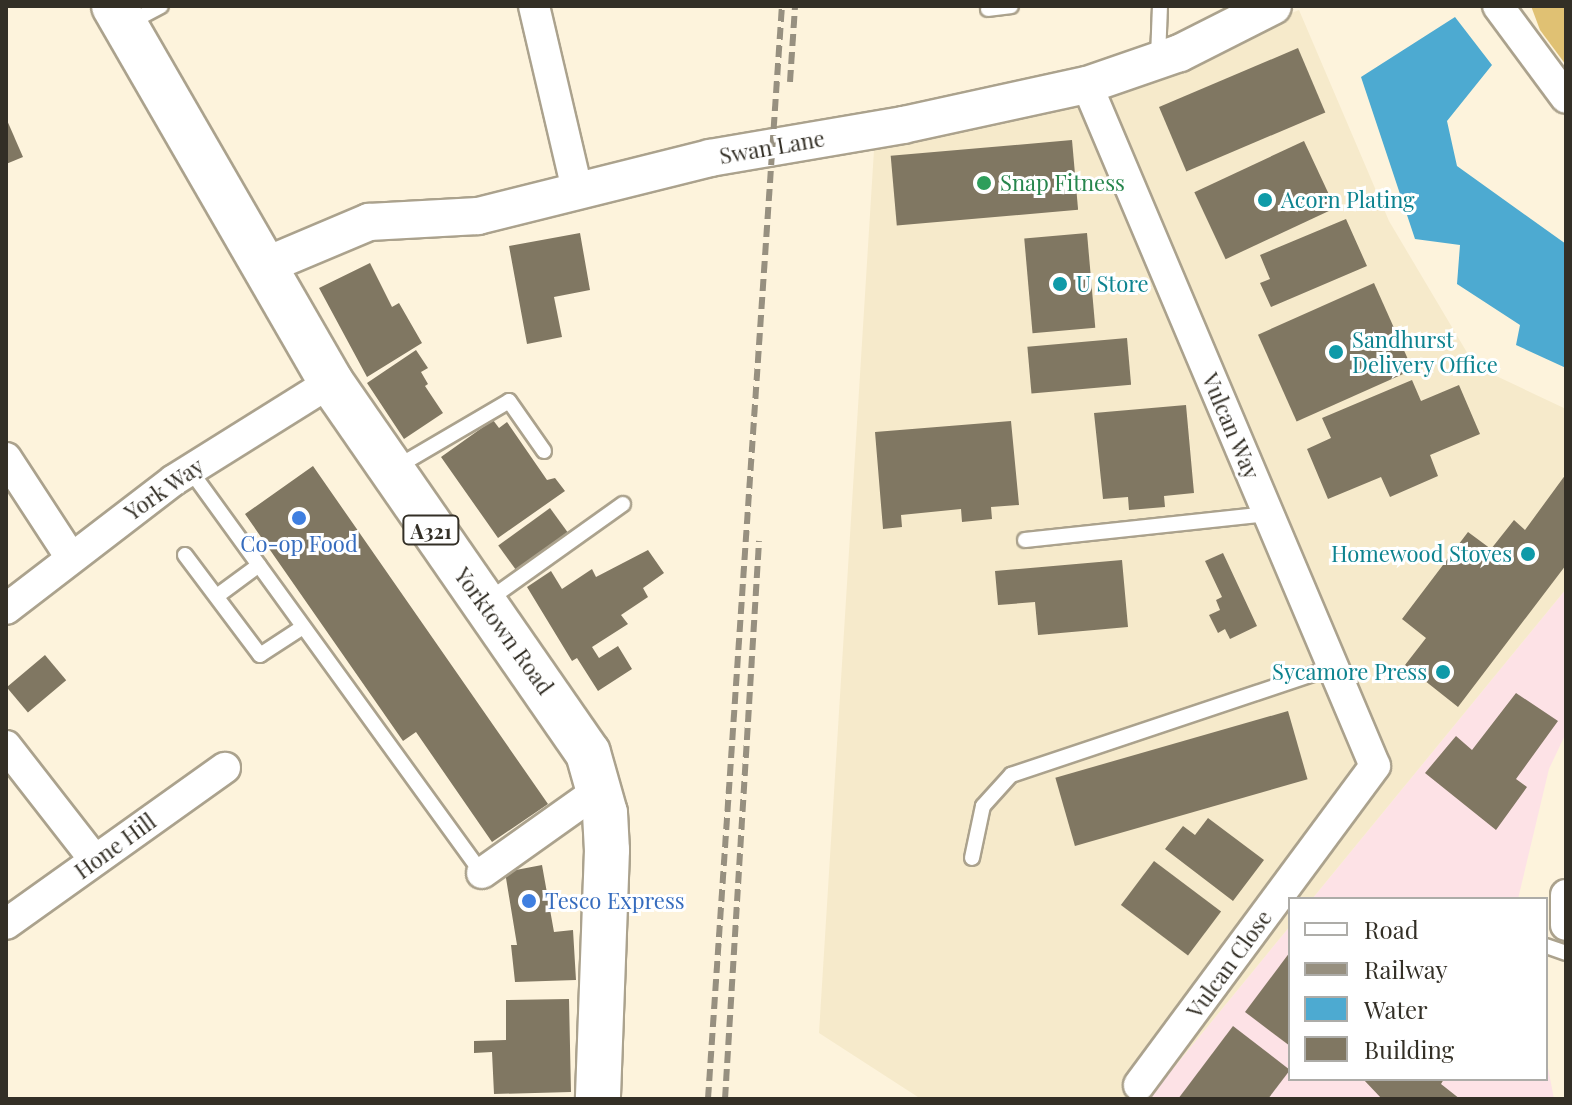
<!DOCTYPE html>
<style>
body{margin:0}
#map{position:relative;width:1572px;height:1105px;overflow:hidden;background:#fdf3dc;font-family:"Playfair Display",serif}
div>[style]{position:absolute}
.commercial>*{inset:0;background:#fde2e6}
.built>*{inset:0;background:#f6eacb}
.forest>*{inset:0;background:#e0c173}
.water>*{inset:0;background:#4daad1}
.building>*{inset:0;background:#807762;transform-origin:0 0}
.roads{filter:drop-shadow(2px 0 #aba28d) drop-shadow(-2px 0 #aba28d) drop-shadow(0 2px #aba28d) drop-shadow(0 -2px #aba28d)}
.service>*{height:14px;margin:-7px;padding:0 7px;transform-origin:7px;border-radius:7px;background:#fff}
.minor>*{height:30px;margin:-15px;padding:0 15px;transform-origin:15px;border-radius:15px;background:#fff}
.tertiary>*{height:36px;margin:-18px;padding:0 18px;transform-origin:18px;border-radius:18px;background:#fff}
.primary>*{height:44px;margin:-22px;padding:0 22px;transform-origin:22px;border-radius:22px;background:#fff}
.rail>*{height:6px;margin-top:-3px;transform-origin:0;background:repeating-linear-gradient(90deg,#979080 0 12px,transparent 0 18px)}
.dots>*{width:22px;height:22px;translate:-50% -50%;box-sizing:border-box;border:4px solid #fff;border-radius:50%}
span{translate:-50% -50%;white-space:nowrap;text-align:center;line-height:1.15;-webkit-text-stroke:6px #fff;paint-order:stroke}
.shield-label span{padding:2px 6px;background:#fff;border:2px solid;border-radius:6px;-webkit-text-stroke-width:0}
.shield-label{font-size:20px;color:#332f26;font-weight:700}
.street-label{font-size:22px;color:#332f26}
.leisure-label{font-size:22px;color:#27864d}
.left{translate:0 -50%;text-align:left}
.culture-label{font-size:22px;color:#0d838f}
.right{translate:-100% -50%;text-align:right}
.shop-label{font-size:22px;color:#366cbe}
.frame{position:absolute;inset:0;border:8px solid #332f26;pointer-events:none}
.legend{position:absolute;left:1288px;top:897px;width:260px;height:184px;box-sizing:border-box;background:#fff;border:2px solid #adaca8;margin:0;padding:10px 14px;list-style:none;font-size:24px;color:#332f26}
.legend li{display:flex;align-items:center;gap:16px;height:40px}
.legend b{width:40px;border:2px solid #adaca8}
</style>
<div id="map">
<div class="commercial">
<i style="clip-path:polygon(1566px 589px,1566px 733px,1549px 769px,1518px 899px,1312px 899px)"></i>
<i style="clip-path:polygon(1290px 926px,1290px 1079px,1546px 1079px,1546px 1057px,1554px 1099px,1148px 1099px)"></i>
</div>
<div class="built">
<i style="clip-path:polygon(1299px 10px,1389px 221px,1475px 366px,1566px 409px,1566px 589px,1312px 899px,1290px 899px,1290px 926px,1148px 1099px,921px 1099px,819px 1033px,874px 150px,1055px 112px)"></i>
</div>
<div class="forest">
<i style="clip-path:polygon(1531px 6px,1566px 6px,1566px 65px,1540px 30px)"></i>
</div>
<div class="water">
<i style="clip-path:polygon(1455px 17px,1492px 65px,1447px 121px,1457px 166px,1566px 244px,1566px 368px,1516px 345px,1520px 325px,1457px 284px,1460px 245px,1415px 239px,1361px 77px)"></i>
</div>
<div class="building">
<i style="left:1298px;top:48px;width:70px;height:151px;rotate:67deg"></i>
<i style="clip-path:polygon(6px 118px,23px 157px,6px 164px)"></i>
<i style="left:1072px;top:140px;width:70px;height:182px;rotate:85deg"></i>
<i style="left:1304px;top:141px;width:74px;height:121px;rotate:65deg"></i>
<i style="clip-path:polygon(1346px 219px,1367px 266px,1271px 307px,1260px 283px,1270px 279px,1260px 255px)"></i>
<i style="clip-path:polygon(580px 233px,590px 290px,554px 297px,562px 337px,527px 344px,509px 246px)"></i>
<i style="left:1087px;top:233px;width:95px;height:63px;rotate:85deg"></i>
<i style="clip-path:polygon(370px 263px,392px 307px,399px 303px,422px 343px,367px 377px,319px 288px)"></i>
<i style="left:1374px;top:283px;width:95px;height:127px;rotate:66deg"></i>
<i style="left:1127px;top:338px;width:47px;height:100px;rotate:85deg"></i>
<i style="clip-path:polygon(416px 350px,428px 368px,421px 372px,428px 384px,425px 386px,443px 413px,404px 439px,367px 383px)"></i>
<i style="clip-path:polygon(1412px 380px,1421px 401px,1459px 385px,1480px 434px,1430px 455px,1438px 476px,1390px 497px,1381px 477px,1328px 499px,1307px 449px,1331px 438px,1322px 418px)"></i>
<i style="clip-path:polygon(1186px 405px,1194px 493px,1164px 496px,1165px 507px,1129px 510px,1128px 497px,1103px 499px,1094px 413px)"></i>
<i style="clip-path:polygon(493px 420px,499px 428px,507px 422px,547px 480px,555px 478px,565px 491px,498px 538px,441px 457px)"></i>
<i style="clip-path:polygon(1011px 421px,1019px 505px,991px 507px,992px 519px,962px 522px,961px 509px,901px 515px,902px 527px,883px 529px,875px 432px)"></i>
<i style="clip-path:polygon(313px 466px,548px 804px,492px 842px,416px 732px,403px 741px,245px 514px)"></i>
<i style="clip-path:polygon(1566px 474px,1566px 565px,1458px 707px,1405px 665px,1426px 638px,1402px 619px,1468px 532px,1491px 549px,1514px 520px,1525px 530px)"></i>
<i style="left:550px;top:508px;width:34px;height:64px;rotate:54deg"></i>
<i style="clip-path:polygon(648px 550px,664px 573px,643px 588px,648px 597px,621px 615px,628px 624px,592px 647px,599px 658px,618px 646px,632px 669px,598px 691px,577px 658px,572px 661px,527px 587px,551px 571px,562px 589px,592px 569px,596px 577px)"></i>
<i style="clip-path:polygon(1223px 553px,1257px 626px,1230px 639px,1225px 629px,1218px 633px,1209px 615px,1220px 610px,1216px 600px,1222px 597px,1205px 561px)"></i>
<i style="clip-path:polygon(1122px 560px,1128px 627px,1038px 635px,1035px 602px,998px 605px,995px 571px)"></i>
<i style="left:45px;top:655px;width:33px;height:50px;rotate:50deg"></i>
<i style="clip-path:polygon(1516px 693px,1558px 721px,1516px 779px,1527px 787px,1496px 830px,1425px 773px,1456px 736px,1472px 750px)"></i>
<i style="left:1288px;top:711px;width:71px;height:242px;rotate:74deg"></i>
<i style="clip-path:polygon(1208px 818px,1264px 860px,1233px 901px,1165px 849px,1183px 826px,1195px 835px)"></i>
<i style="left:1154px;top:861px;width:84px;height:55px;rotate:37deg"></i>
<i style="clip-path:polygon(542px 865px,554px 932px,573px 930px,576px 980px,515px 982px,511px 945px,517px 945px,505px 872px)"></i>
<i style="clip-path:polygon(1290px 952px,1290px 1046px,1245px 1012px)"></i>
<i style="clip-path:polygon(569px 999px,571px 1092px,494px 1094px,492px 1052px,474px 1053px,474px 1041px,506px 1040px,506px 1000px)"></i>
<i style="clip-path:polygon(1233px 1026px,1290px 1070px,1268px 1099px,1178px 1099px)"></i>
<i style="clip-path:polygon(1363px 1079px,1444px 1079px,1441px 1084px,1460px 1099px,1382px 1099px)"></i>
</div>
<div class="roads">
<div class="service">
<i style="left:988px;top:9px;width:23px;rotate:-7deg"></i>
<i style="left:129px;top:23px;width:36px;rotate:-28deg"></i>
<i style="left:1158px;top:58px;width:52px;rotate:-87.8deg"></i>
<i style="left:395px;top:468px;width:132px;rotate:-30.4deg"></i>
<i style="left:509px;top:401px;width:61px;rotate:55deg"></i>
<i style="left:190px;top:470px;width:498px;rotate:54.1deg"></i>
<i style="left:1025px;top:540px;width:244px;rotate:-6.1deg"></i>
<i style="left:185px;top:555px;width:125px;rotate:53.1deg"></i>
<i style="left:260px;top:655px;width:51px;rotate:-33.1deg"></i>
<i style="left:217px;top:596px;width:52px;rotate:-36.4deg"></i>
<i style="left:487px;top:601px;width:167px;rotate:-35.5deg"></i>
<i style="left:972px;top:858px;width:53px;rotate:-78.1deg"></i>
<i style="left:983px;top:806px;width:42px;rotate:-47.9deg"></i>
<i style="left:1011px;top:775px;width:340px;rotate:-18.5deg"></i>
<i style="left:1546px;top:946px;width:21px;rotate:19deg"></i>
</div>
<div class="minor">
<i style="left:534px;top:6px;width:192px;rotate:76.8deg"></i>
<i style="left:1498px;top:6px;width:114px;rotate:53.5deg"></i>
<i style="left:1087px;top:85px;width:739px;rotate:67.08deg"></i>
<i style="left:1375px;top:766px;width:397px;rotate:126.5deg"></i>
<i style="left:6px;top:458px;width:117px;rotate:56.9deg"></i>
<i style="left:6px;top:609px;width:212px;rotate:-37.5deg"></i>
<i style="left:174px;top:480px;width:185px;rotate:-32deg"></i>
<i style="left:6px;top:746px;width:143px;rotate:52.1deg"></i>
<i style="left:482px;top:873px;width:143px;rotate:-35.4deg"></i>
<i style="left:1566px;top:895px;width:30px;rotate:90deg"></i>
<i style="left:6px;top:924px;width:269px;rotate:-35.5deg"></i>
</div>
<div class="tertiary">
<i style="left:267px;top:265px;width:111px;rotate:-22.9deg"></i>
<i style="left:369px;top:222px;width:109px;rotate:-3.2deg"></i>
<i style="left:478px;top:216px;width:239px;rotate:-14deg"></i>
<i style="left:710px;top:158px;width:196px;rotate:-9.7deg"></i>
<i style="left:903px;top:125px;width:188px;rotate:-12.3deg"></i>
<i style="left:1087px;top:85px;width:98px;rotate:-19deg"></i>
<i style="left:1180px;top:53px;width:104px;rotate:-26.8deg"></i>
</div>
<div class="primary">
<i style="left:114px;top:6px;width:434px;rotate:60deg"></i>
<i style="left:331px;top:382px;width:451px;rotate:55.3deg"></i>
<i style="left:588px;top:753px;width:62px;rotate:74.2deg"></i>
<i style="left:605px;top:813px;width:37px;rotate:87deg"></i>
<i style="left:607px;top:850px;width:249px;rotate:92.1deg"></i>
</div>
</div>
<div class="rail">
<i style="left:790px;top:82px;width:76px;rotate:-86.2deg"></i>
<i style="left:708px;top:1099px;width:1096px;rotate:-86.13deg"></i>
<i style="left:725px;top:1099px;width:559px;rotate:-86.51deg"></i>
</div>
<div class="dots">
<i style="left:984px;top:183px;background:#2e9e5b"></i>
<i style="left:1265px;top:200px;background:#0f9aa8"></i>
<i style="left:1060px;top:284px;background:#0f9aa8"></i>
<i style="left:1336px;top:352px;background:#0f9aa8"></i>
<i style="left:299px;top:518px;background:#3f7fe0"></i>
<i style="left:1528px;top:554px;background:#0f9aa8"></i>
<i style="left:1443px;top:672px;background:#0f9aa8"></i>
<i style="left:529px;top:901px;background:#3f7fe0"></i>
</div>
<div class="shield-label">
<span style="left:431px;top:530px">A321</span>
</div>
<div class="street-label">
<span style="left:772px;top:147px;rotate:-10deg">Swan Lane</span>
<span style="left:1231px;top:426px;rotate:67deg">Vulcan Way</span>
<span style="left:164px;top:489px;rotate:-35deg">York Way</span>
<span style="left:504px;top:631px;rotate:54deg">Yorktown Road</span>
<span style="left:115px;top:846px;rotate:-36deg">Hone Hill</span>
<span style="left:1229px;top:964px;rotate:-54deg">Vulcan Close</span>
</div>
<div class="leisure-label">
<span class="left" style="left:1000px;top:183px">Snap Fitness</span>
</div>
<div class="culture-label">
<span class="left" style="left:1281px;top:200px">Acorn Plating</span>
<span class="left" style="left:1076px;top:284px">U Store</span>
<span class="left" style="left:1352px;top:352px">Sandhurst<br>Delivery Office</span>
<span class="right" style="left:1512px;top:554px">Homewood Stoves</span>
<span class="right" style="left:1427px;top:672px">Sycamore Press</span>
</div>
<div class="shop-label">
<span style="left:299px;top:544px">Co-op Food</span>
<span class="left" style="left:545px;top:901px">Tesco Express</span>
</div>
<div class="frame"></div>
<ul class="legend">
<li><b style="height:10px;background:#fff"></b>Road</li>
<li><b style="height:10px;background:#979080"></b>Railway</li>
<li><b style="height:22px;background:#4daad1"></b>Water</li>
<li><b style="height:22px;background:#807762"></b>Building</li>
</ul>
</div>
